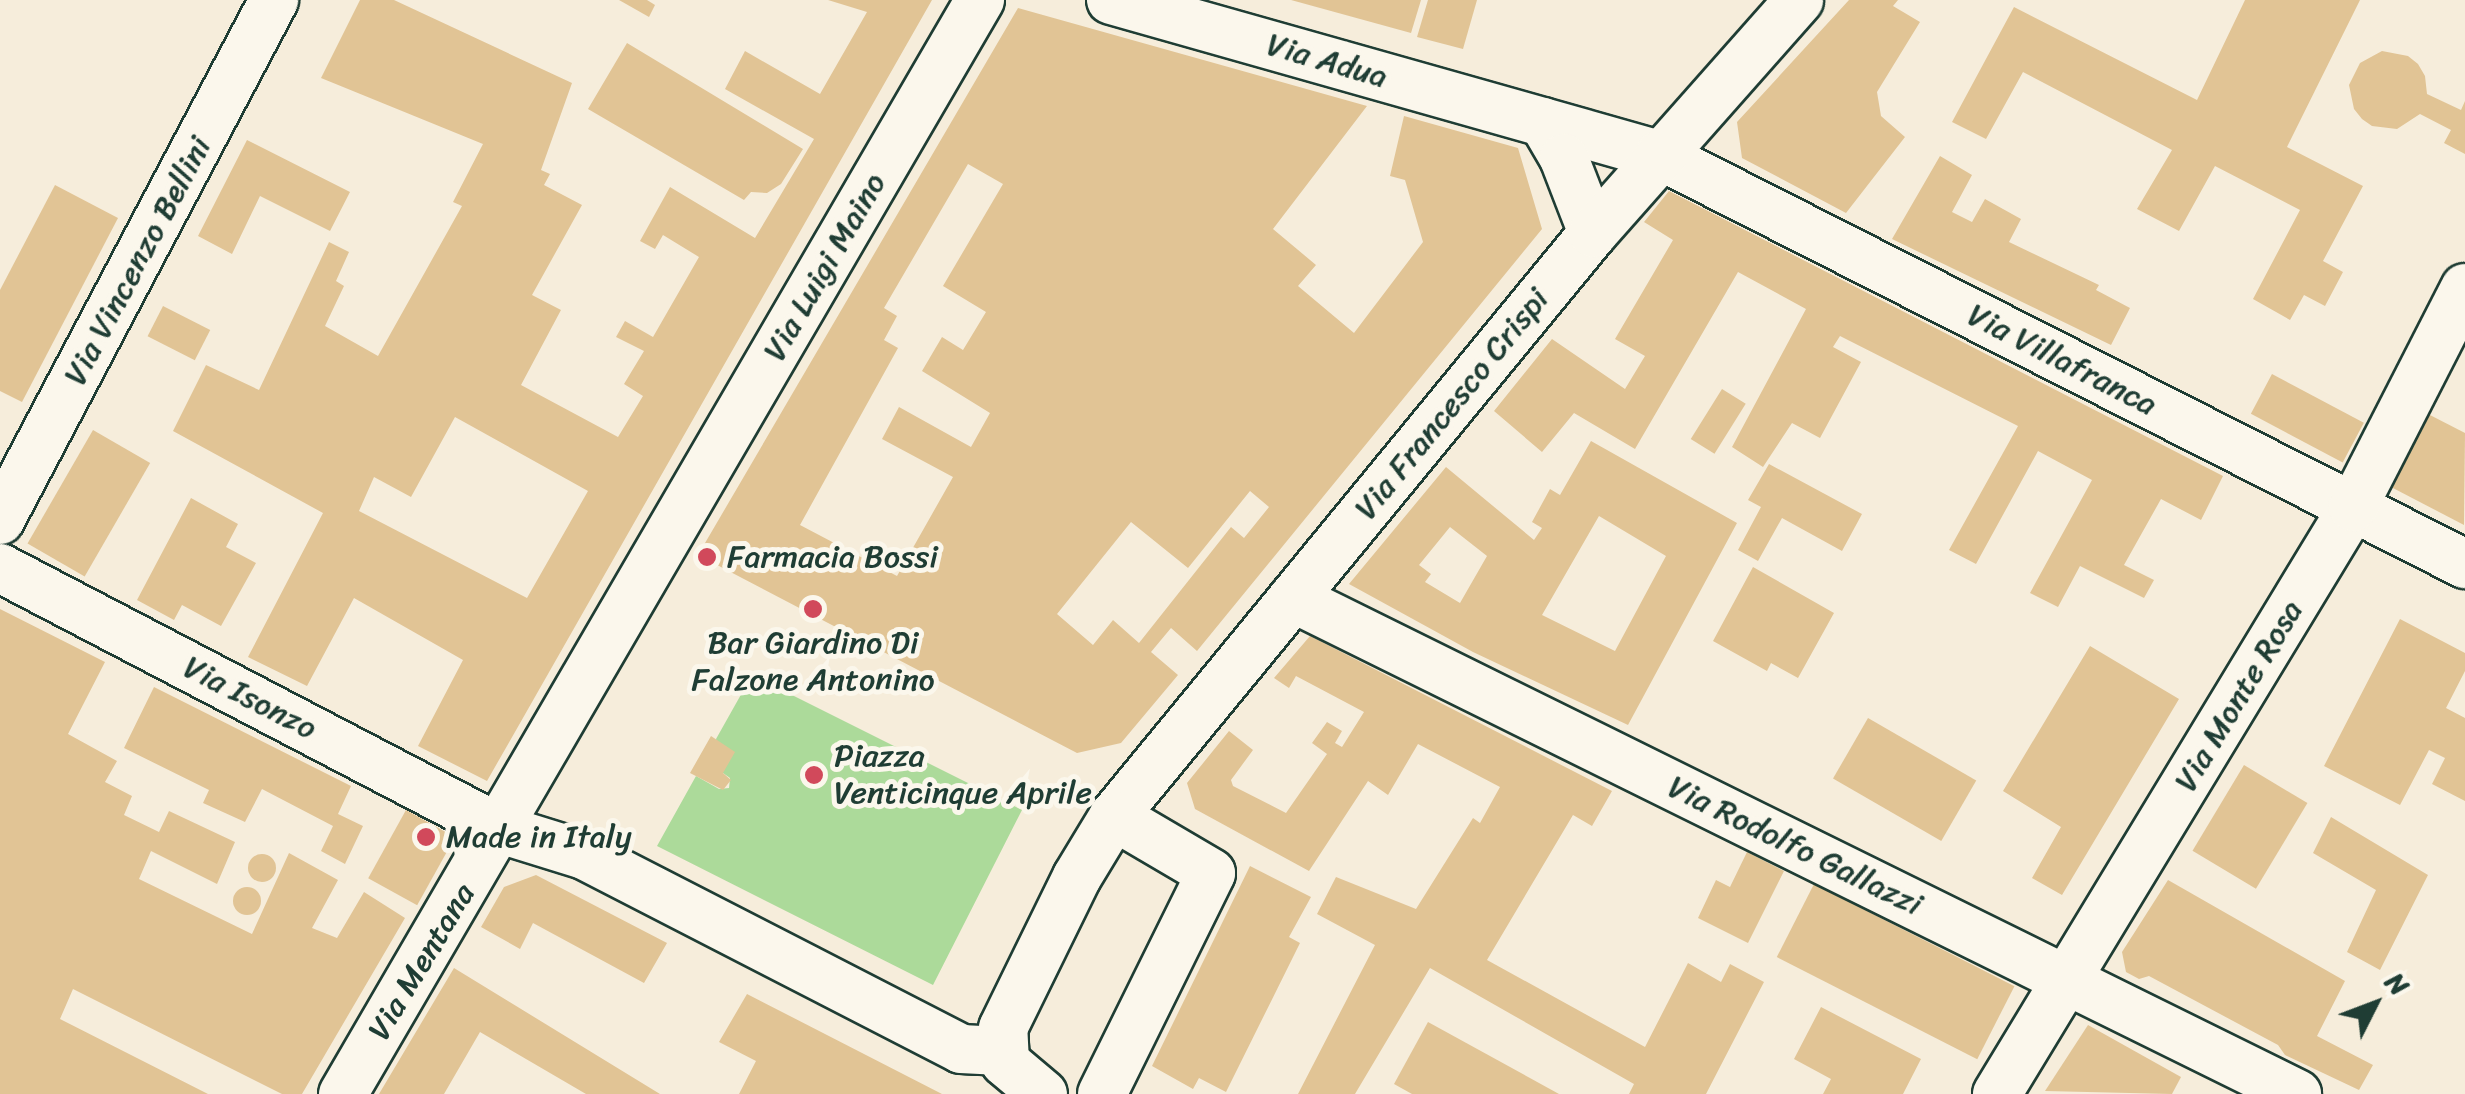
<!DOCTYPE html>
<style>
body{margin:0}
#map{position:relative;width:2465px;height:1094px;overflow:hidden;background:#f6eddb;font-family:Sriracha,sans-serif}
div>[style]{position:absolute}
.green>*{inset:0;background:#acda9a}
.building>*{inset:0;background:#e1c495;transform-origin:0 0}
.round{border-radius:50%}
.roads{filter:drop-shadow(2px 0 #1f3d34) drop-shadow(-2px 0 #1f3d34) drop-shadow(0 2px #1f3d34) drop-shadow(0 -2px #1f3d34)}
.minor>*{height:48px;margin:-24px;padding:0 24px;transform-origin:24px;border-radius:24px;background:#fbf7ec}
.dots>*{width:28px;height:28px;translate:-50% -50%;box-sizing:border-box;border:5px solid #fbf7ec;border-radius:50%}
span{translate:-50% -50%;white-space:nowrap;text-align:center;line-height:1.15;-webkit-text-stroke:10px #fbf7ec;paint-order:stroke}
.street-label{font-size:32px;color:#1f3d34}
.poi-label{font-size:32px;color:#1f3d34}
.left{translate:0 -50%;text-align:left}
.north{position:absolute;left:2325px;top:954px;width:100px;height:100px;-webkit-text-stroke:8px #fbf7ec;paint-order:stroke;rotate:48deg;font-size:28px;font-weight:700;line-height:40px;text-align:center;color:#1f3d34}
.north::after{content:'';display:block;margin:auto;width:35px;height:45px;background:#1f3d34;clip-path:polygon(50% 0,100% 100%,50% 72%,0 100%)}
</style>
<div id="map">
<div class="green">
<i style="clip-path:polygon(752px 675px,1022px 810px,933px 985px,657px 846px,696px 776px,719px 789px,729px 788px,730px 778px,723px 773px,716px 739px)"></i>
</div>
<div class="building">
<i style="clip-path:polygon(evenodd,360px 0,394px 0,572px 83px,541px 170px,550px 174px,544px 185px,582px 205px,532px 295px,561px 310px,521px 385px,618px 437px,643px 396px,624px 384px,644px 351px,616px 337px,625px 321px,653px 337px,699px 257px,663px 235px,655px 249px,640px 241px,670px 187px,755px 238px,814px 139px,725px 89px,745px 51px,820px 94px,867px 12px,828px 0,932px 0,487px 781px,418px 746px,463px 660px,354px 598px,307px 686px,248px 657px,323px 513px,173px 431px,206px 365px,259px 390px,329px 242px,349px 252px,336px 281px,344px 286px,325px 326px,378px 356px,462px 206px,453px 202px,483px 144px,321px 78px,360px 0,455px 417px,588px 491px,527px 598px,359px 511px,374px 477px,411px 497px,455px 417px)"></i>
<i style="clip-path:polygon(619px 0,647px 0,655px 5px,649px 17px)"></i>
<i style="clip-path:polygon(1291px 0,1421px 0,1411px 33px)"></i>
<i style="clip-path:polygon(1428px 0,1477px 0,1463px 49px,1417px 37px)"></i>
<i style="clip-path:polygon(1849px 0,1898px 0,1893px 6px,1920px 22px,1877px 92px,1881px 116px,1905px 137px,1846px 213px,1742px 158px,1737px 122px)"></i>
<i style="clip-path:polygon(2245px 0,2360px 0,2287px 147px,2363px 186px,2323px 261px,2343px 272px,2325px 306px,2304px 295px,2290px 320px,2253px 299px,2300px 210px,2215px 166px,2179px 231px,2137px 209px,2172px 150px,2023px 72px,1986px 139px,1952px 122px,2014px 7px,2197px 100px)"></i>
<i style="clip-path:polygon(evenodd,1018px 8px,1367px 106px,1273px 229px,1316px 265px,1298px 286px,1354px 333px,1423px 242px,1405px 180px,1390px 176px,1404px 116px,1518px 148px,1542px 229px,1197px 651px,1171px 628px,1151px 652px,1178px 675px,1121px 743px,1077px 753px,698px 555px,1018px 8px,968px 164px,1003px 184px,943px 286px,986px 312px,963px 350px,942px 337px,922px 371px,990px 413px,971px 447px,899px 407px,882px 439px,953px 477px,897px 576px,800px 525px,898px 348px,884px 340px,897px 316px,884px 308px,968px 164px,1018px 8px,1250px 491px,1269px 507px,1244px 538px,1231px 527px,1139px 643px,1113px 620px,1093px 645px,1057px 614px,1131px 522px,1188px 568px,1250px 491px)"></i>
<i style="clip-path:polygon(627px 43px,803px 149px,781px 184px,767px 193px,751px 192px,744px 200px,588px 109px)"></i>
<i style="clip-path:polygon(2382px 51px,2408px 56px,2418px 64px,2425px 76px,2427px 94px,2461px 110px,2465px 101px,2465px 154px,2444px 143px,2451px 130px,2420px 114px,2397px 129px,2372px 126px,2362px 119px,2354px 109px,2349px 85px,2360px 63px)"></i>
<i style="clip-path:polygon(247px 140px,350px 192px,330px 231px,260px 196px,232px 254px,198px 236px)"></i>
<i style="clip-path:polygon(1940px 156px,1972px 175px,1952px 212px,1972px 222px,1985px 199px,2021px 219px,2009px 242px,2099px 285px,2096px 290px,2130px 308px,2111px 345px,1892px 239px)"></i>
<i style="clip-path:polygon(55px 185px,118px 218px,22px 402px,0 391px,0 290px)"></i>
<i style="clip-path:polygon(1669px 191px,2223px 476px,2201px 520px,2161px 499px,2124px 565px,2154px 580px,2144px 598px,2080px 566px,2058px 607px,2030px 593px,2092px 480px,2038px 451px,1976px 564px,1949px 550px,2018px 426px,1840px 336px,1833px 347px,1861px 362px,1820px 438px,1792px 423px,1763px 467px,1732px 447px,1806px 309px,1738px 272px,1635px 449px,1574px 413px,1542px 452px,1494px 411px,1552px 339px,1625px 389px,1645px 356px,1615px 339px,1673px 240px,1644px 222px)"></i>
<i style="left:163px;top:306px;width:53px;height:34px;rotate:27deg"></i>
<i style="left:2272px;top:374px;width:104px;height:45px;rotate:28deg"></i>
<i style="left:1722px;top:389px;width:28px;height:59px;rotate:32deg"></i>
<i style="clip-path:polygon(2428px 414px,2465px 433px,2464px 525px,2391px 487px)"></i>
<i style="left:93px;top:430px;width:66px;height:131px;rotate:30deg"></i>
<i style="clip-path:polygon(evenodd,1591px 441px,1737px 523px,1628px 725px,1473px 652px,1349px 584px,1446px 467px,1534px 540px,1542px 528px,1532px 522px,1550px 489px,1560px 495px,1591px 441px,1599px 516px,1666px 556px,1615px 651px,1542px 615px,1599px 516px,1591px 441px,1450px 527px,1487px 556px,1460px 603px,1425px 582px,1431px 574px,1419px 565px,1450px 527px)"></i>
<i style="clip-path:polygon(1769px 464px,1862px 514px,1842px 551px,1782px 518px,1758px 561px,1738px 550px,1761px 507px,1748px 500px)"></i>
<i style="clip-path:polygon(191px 498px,238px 524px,226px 547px,256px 563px,221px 626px,182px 605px,174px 620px,137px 600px)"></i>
<i style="clip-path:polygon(1753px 567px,1834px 613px,1798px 678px,1771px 663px,1767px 671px,1713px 641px)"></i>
<i style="clip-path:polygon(0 609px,105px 662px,68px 734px,117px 761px,105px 782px,132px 796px,124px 815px,159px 832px,169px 811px,235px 842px,217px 884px,151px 851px,139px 879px,252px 934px,289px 853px,338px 880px,312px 928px,337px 938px,364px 892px,405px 918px,302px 1094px,282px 1094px,73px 989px,60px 1019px,208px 1094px,0 1094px)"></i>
<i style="clip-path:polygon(2400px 619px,2465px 653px,2465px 671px,2446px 708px,2465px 718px,2465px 801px,2432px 784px,2445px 758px,2429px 750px,2400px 805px,2324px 766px)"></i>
<i style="clip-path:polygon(1310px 636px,1612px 791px,1592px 826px,1573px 815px,1487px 960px,1645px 1047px,1688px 963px,1721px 982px,1730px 964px,1764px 982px,1706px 1094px,1629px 1094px,1634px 1084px,1430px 968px,1355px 1094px,1298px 1094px,1375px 945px,1317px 914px,1336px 877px,1416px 909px,1473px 818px,1480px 823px,1500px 787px,1418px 744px,1388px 795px,1368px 781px,1309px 871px,1195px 809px,1187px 783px,1229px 731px,1253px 750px,1231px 780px,1233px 786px,1286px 813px,1327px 754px,1312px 743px,1327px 722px,1342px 731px,1335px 743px,1342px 747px,1364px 712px,1296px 676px,1289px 688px,1274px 678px)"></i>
<i style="clip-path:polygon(2090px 646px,2179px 699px,2062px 895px,2032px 878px,2061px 827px,2003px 791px)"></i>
<i style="clip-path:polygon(154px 687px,351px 786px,338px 814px,363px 826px,345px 864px,321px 851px,333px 826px,262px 789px,245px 822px,203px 803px,209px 790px,124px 748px)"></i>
<i style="left:1868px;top:718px;width:125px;height:70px;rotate:30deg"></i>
<i style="clip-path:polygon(711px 736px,735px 752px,723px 773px,731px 780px,723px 790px,690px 773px)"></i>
<i style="left:2244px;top:765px;width:74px;height:100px;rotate:31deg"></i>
<i style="left:406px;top:810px;width:56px;height:78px;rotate:29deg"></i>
<i style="clip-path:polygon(2331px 817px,2428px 875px,2380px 970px,2347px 952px,2376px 890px,2313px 853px)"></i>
<i style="clip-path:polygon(1747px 852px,1784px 871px,1748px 943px,1698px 918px,1716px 880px,1730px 887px)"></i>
<i class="round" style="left:248px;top:854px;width:28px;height:28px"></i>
<i style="clip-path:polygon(1250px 866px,1311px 897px,1289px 937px,1300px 943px,1226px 1092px,1199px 1078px,1193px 1089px,1152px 1066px)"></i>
<i style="clip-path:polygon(536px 875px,667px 943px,644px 983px,533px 923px,520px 949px,481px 927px,504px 887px)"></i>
<i style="clip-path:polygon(2168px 880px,2345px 981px,2317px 1036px,2373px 1065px,2359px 1090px,2285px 1055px,2278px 1045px,2149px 976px,2139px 979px,2126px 972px,2122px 952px)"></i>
<i style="left:1814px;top:884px;width:225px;height:82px;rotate:27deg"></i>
<i class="round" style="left:233px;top:887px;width:28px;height:28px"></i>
<i style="clip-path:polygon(454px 968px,660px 1094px,586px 1094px,480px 1032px,444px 1094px,379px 1094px)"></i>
<i style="clip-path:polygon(747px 994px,942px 1094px,739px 1094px,756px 1061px,719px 1042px)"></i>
<i style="clip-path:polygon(1821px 1007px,1921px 1059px,1903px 1094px,1823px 1094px,1831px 1079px,1794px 1059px)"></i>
<i style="clip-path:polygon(1428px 1022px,1559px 1094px,1412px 1094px,1394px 1084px)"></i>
<i style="clip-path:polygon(2088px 1025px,2181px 1077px,2172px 1094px,2045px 1091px)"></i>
</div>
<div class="roads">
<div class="minor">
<i style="left:1111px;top:0;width:569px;rotate:15.79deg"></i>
<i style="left:1659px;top:155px;width:904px;rotate:26.91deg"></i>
<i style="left:1543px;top:122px;width:42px;rotate:59.7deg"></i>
<i style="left:1564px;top:158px;width:80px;rotate:68.9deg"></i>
<i style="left:0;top:520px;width:588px;rotate:-62.21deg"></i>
<i style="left:0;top:568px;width:564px;rotate:27.56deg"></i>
<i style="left:500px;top:829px;width:88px;rotate:17.2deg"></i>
<i style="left:584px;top:855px;width:424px;rotate:27.2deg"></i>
<i style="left:961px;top:1049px;width:40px;rotate:2.9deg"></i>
<i style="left:1293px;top:598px;width:1120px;rotate:26.29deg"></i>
<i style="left:343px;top:1094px;width:1266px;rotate:-59.79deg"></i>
<i style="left:1043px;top:1094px;width:50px;rotate:-139.9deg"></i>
<i style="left:1005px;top:1062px;width:34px;rotate:-93deg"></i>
<i style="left:1003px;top:1028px;width:168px;rotate:-63.9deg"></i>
<i style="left:1077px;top:877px;width:71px;rotate:-58.8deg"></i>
<i style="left:1114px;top:816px;width:755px;rotate:-50.59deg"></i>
<i style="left:1593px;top:233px;width:311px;rotate:-48.5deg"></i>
<i style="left:1102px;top:1094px;width:246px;rotate:-63.7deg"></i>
<i style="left:1211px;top:873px;width:113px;rotate:-149.6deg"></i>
<i style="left:1997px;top:1094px;width:687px;rotate:-58.76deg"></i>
<i style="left:2353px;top:507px;width:246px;rotate:-62.9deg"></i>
</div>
</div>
<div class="dots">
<i style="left:707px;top:557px;background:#d1495b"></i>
<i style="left:813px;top:609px;background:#d1495b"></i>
<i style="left:814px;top:775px;background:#d1495b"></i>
<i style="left:426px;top:837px;background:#d1495b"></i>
</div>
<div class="street-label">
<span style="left:1327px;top:61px;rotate:16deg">Via Adua</span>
<span style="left:138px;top:261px;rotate:-62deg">Via Vincenzo Bellini</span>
<span style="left:825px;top:267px;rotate:-60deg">Via Luigi Maino</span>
<span style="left:2062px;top:360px;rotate:27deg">Via Villafranca</span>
<span style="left:1452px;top:404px;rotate:-51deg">Via Francesco Crispi</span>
<span style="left:2239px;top:696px;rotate:-59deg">Via Monte Rosa</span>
<span style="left:250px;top:698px;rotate:27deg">Via Isonzo</span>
<span style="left:1795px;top:846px;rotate:26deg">Via Rodolfo Gallazzi</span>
<span style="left:422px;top:962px;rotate:-59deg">Via Mentana</span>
</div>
<div class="poi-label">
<span class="left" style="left:727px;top:557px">Farmacia Bossi</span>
<span style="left:813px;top:662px">Bar Giardino Di<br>Falzone Antonino</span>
<span class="left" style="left:834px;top:775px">Piazza<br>Venticinque Aprile</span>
<span class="left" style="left:446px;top:837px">Made in Italy</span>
</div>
<div class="north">N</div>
</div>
